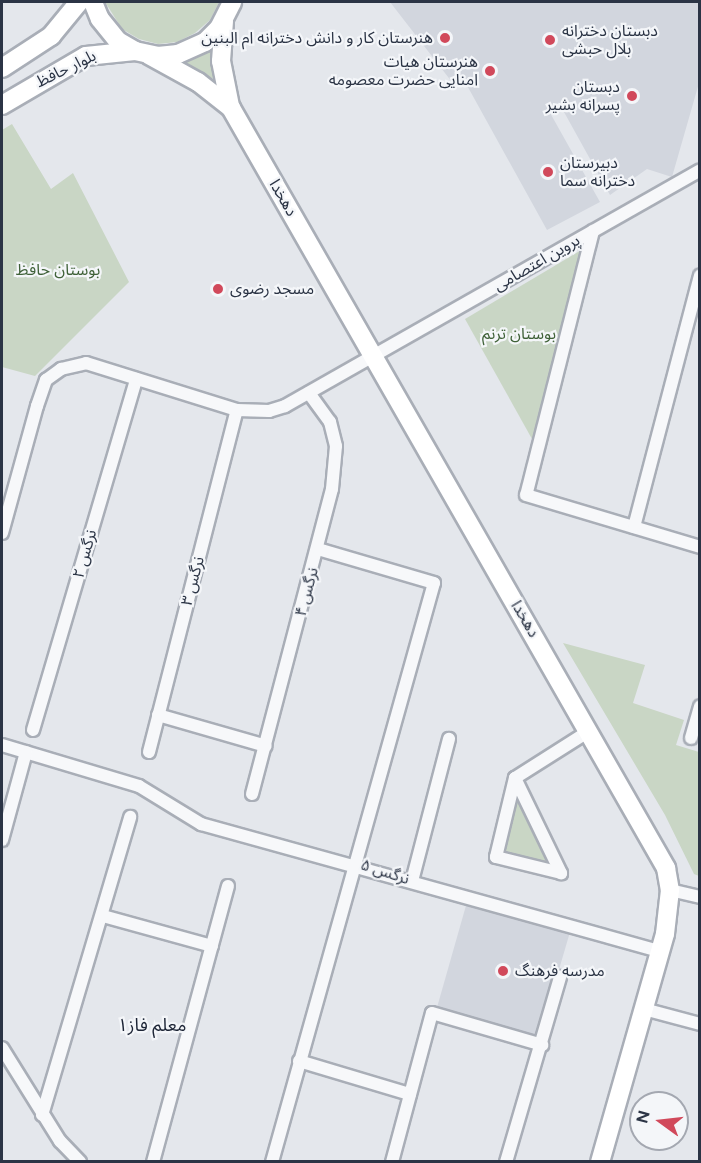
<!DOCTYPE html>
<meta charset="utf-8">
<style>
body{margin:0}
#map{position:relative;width:701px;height:1163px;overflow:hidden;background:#e4e7ec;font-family:Figtree,"Noto Sans Arabic",sans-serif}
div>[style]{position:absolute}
.built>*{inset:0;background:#d2d6de}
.green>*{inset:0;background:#c9d6c5}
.roads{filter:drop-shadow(2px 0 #a9aeb7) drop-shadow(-2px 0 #a9aeb7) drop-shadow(0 2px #a9aeb7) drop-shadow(0 -2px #a9aeb7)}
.street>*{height:12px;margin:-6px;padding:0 6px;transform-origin:6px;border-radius:6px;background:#f7f8fa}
.secondary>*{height:18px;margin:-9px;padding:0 9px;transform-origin:9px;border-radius:9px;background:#fff}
.dots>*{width:16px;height:16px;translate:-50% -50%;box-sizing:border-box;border:3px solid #f4f6f9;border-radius:50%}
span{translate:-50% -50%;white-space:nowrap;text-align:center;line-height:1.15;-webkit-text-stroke:4.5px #f4f6f9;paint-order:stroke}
.poi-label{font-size:16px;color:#2b3445}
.left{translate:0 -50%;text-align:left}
.right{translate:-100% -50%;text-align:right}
.street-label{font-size:16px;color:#2b3445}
.park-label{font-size:16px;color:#3f6138}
.neighbourhood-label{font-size:18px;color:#1d2536}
.frame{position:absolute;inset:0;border:3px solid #2b3445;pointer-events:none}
.north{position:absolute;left:629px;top:1091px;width:60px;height:60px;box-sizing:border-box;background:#f4f6f9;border:2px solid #a4a8b1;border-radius:50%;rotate:285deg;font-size:16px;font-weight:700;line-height:24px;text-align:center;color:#2b3445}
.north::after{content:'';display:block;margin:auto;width:21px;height:27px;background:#d1495b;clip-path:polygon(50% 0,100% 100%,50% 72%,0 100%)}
</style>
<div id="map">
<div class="built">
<i style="clip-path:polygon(390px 2px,699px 2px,699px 83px,672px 177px,647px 169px,610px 195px,559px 103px,549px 111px,600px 202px,547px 230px,464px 80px,455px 86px)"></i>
<i style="clip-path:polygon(467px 902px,570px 932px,541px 1031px,529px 1037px,436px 1011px)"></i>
</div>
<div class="green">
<i style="clip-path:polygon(105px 2px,219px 2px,210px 20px,195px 33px,177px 42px,158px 44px,139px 39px,122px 29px)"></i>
<i style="clip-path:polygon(211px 48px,215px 80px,184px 62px)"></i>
<i style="clip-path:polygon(12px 124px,51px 189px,73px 173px,129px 282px,35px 376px,2px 367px,2px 130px)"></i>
<i style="clip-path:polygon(583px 249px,532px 439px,465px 319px)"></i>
<i style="clip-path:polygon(563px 643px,645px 665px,633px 703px,684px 720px,676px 745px,699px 752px,699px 876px,694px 874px,665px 815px)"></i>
<i style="clip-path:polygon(516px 792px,551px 866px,502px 854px)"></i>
</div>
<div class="roads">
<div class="street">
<i style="left:593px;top:231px;width:272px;rotate:104.2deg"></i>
<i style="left:526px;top:495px;width:182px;rotate:16.6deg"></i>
<i style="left:634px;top:527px;width:260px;rotate:-75.3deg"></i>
<i style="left:2px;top:533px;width:132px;rotate:-74.6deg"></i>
<i style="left:37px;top:406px;width:28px;rotate:-71deg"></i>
<i style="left:46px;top:380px;width:19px;rotate:-36deg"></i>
<i style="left:61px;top:369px;width:26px;rotate:-13deg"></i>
<i style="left:86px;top:363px;width:158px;rotate:17.3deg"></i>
<i style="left:237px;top:410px;width:32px;rotate:2deg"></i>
<i style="left:269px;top:411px;width:17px;rotate:-17deg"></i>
<i style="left:285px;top:406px;width:477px;rotate:-29.6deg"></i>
<i style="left:158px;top:715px;width:112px;rotate:16deg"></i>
<i style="left:33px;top:730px;width:366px;rotate:-73.6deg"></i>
<i style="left:691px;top:738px;width:33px;rotate:-74deg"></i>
<i style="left:2px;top:745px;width:143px;rotate:16.7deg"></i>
<i style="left:139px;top:786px;width:73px;rotate:31.5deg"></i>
<i style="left:201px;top:824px;width:476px;rotate:15.5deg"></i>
<i style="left:149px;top:752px;width:353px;rotate:-75.6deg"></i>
<i style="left:515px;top:778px;width:106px;rotate:64.2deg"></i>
<i style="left:561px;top:873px;width:67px;rotate:-166.2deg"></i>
<i style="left:496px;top:857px;width:81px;rotate:-76.5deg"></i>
<i style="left:515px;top:778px;width:88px;rotate:-32.4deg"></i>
<i style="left:252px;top:794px;width:315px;rotate:-75.3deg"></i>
<i style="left:332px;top:489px;width:43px;rotate:-84.7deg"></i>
<i style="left:336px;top:446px;width:25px;rotate:-104deg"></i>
<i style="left:330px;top:422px;width:36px;rotate:-126deg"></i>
<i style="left:2px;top:840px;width:91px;rotate:-74.7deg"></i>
<i style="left:412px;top:881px;width:147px;rotate:-75.4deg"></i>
<i style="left:670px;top:890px;width:31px;rotate:13deg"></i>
<i style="left:103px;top:916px;width:113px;rotate:15.4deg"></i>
<i style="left:644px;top:1009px;width:58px;rotate:15deg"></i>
<i style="left:2px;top:1048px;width:110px;rotate:58.1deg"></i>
<i style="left:60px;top:1141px;width:29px;rotate:46deg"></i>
<i style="left:299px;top:1061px;width:116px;rotate:16.6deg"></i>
<i style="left:42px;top:1115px;width:311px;rotate:-73.5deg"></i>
<i style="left:153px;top:1162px;width:286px;rotate:-74.8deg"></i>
<i style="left:272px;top:1162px;width:601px;rotate:-74.37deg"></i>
<i style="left:434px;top:583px;width:121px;rotate:-163.7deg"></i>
<i style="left:392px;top:1162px;width:154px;rotate:-75deg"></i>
<i style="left:432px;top:1013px;width:115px;rotate:16.2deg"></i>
<i style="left:506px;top:1162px;width:193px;rotate:-73.7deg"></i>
</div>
<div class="secondary">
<i style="left:93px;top:2px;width:18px;rotate:68deg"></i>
<i style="left:100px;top:19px;width:28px;rotate:51deg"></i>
<i style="left:118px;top:41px;width:20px;rotate:30deg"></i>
<i style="left:135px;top:51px;width:24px;rotate:12deg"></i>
<i style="left:158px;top:56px;width:20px;rotate:-6deg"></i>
<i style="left:178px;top:54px;width:30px;rotate:-24deg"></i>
<i style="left:205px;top:42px;width:20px;rotate:-45deg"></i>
<i style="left:219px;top:28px;width:29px;rotate:-63deg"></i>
<i style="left:224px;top:21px;width:40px;rotate:94.3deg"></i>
<i style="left:221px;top:61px;width:46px;rotate:78.7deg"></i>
<i style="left:149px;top:55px;width:56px;rotate:28.9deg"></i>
<i style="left:198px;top:82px;width:42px;rotate:38.2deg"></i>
<i style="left:231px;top:108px;width:876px;rotate:60.21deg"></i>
<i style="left:666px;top:868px;width:22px;rotate:80deg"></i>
<i style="left:670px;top:890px;width:44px;rotate:96.5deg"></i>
<i style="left:665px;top:934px;width:237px;rotate:105.9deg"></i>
<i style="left:2px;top:68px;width:59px;rotate:-33.1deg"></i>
<i style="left:51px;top:36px;width:44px;rotate:-50.5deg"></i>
<i style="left:2px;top:105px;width:97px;rotate:-30.3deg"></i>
<i style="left:86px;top:56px;width:49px;rotate:-5.8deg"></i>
</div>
</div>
<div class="dots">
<i style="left:445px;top:38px;background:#d1495b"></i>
<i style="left:550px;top:40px;background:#d1495b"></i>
<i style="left:490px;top:71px;background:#d1495b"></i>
<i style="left:632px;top:96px;background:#d1495b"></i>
<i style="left:548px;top:172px;background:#d1495b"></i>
<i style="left:218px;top:289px;background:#d1495b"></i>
<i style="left:503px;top:971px;background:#d1495b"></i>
</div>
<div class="poi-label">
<span class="left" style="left:562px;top:40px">دبستان دخترانه<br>بلال حبشی</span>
<span class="right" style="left:433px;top:38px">هنرستان کار و دانش دخترانه ام البنین</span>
<span class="right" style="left:478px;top:71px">هنرستان هیات<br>امنایی حضرت معصومه</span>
<span class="right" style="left:620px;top:96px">دبستان<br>پسرانه بشير</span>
<span class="left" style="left:560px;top:172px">دبیرستان<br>دخترانه سما</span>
<span class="left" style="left:230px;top:289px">مسجد رضوی</span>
<span class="left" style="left:515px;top:971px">مدرسه فرهنگ</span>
</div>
<div class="street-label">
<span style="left:66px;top:69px;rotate:-26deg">بلوار حافظ</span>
<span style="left:283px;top:198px;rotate:60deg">دهخدا</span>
<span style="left:537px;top:263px;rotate:-30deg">پروین اعتصامی</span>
<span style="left:85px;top:554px;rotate:-74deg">نرگس ۲</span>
<span style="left:193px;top:581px;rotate:-75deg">نرگس ۳</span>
<span style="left:307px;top:592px;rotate:-75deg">نرگس ۴</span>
<span style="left:525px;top:619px;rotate:60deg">دهخدا</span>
<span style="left:385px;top:872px;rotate:18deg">نرگس ۵</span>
</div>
<div class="park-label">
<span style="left:58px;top:270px">بوستان حافظ</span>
<span style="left:519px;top:334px">بوستان ترنم</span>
</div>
<div class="neighbourhood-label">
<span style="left:152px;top:1025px">معلم فاز۱</span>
</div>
<div class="frame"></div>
<div class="north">N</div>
</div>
